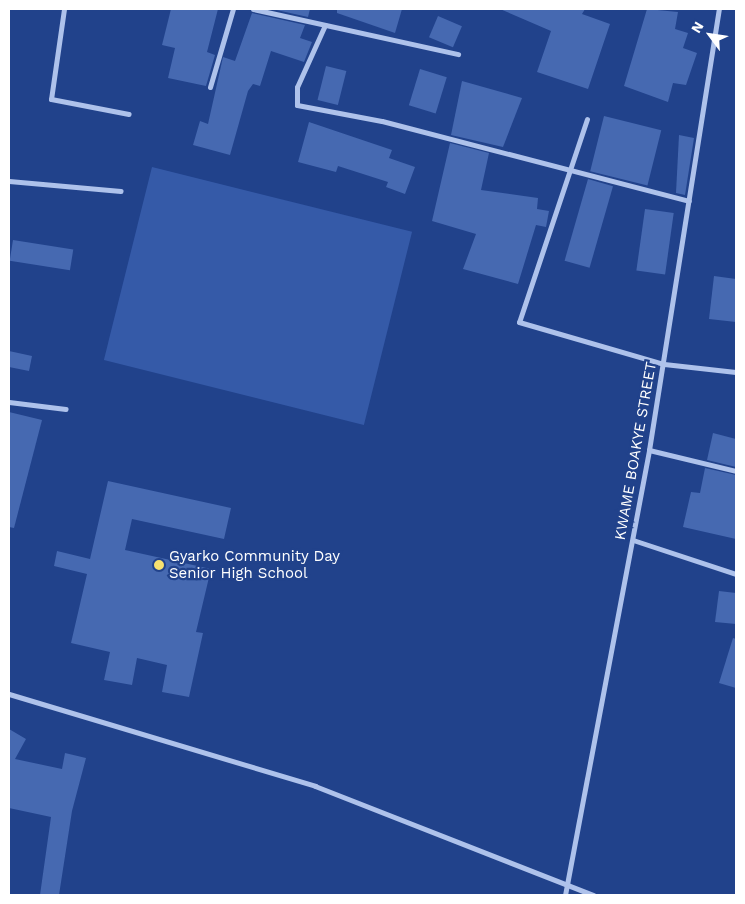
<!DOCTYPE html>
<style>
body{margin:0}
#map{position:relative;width:745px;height:904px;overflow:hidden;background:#21428b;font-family:"Work Sans",sans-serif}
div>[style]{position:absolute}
.green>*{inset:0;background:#355aa8;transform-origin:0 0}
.building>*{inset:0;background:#4669b1;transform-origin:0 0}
.street>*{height:5px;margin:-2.5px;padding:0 2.5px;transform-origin:2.5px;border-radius:2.5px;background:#aec2eb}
.dots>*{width:14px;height:14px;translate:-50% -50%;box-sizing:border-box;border:2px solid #21428b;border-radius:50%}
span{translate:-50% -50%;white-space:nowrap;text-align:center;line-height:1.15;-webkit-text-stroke:4.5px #21428b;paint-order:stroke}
.street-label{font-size:15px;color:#fff}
.poi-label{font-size:15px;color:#fff}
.left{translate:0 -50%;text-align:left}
.frame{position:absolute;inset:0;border:10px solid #fff;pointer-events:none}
.north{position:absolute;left:685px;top:10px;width:50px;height:50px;-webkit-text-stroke:4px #21428b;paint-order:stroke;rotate:301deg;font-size:14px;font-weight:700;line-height:20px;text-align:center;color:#fff}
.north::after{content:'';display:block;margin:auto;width:18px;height:22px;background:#fff;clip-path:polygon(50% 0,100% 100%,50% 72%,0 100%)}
</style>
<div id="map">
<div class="green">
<i style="left:152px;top:167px;width:268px;height:199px;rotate:14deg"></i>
</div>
<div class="building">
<i style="clip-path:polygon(171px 9px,218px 9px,207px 52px,215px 55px,206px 86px,168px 78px,175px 48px,162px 45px)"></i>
<i style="clip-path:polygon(272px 9px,310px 9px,308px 17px)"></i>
<i style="clip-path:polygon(337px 9px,402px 9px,395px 33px,337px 13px)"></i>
<i style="clip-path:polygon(500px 9px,585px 9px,582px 14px,610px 24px,588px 89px,537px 72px,551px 31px)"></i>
<i style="clip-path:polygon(647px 9px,678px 12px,675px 29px,688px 33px,683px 48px,697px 53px,686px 85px,673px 83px,668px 102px,624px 86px)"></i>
<i style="clip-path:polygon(252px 13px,305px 25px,300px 38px,312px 42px,304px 62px,271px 51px,260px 86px,253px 84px,248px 91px,230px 155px,193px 145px,200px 121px,208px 124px,223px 57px,235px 61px)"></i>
<i style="left:438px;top:16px;width:26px;height:23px;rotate:23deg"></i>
<i style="left:326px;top:66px;width:21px;height:35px;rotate:14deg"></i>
<i style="left:420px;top:69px;width:28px;height:38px;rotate:17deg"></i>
<i style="clip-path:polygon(462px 81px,522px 98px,503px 147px,451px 135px)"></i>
<i style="left:604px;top:116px;width:59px;height:57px;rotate:14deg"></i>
<i style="clip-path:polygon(309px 122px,392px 150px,389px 158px,415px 167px,405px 194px,386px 187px,388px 182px,338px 166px,336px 172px,298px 162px)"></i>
<i style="clip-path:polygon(679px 135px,694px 138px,685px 195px,676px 193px)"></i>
<i style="clip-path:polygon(450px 143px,489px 153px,481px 190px,538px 198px,537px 209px,549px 211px,546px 227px,536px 225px,518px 284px,463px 269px,476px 234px,432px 221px)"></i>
<i style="left:588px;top:179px;width:26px;height:85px;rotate:16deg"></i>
<i style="left:645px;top:209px;width:29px;height:62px;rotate:8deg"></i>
<i style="left:13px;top:240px;width:61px;height:21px;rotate:9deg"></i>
<i style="clip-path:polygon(714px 276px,736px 279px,736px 322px,709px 319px)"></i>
<i style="clip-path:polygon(9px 351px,32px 356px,29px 371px,9px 367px)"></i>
<i style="clip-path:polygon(9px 412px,42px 420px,14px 528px,9px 527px)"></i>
<i style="clip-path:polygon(713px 433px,736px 439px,736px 467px,707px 460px)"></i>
<i style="clip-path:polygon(705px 468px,736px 475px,736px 539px,683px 527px,691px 492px,700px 493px)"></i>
<i style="clip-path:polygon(108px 481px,231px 508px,224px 539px,132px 519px,125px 550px,211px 569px,196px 632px,203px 633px,189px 697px,162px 692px,167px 665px,137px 658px,132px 685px,104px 680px,110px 652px,71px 643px,87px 574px,54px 566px,57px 551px,90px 559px)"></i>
<i style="clip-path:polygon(719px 591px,736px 593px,736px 624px,715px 622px)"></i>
<i style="clip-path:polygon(733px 638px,736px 639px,736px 688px,719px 683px)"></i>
<i style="clip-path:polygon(9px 729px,26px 739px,15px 759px,62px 769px,65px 753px,86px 758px,72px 811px,59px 895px,40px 895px,51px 817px,9px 808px)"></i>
</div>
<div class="street">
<i style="left:64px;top:9px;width:91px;rotate:98.2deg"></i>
<i style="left:51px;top:99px;width:79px;rotate:10.9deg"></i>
<i style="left:253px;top:9px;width:210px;rotate:12.4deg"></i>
<i style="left:325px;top:25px;width:68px;rotate:114.3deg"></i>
<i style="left:297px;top:87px;width:18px;rotate:90deg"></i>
<i style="left:297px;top:105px;width:86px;rotate:10.7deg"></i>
<i style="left:382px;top:121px;width:317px;rotate:14.6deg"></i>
<i style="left:210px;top:87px;width:81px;rotate:-73.6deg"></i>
<i style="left:587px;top:119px;width:214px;rotate:108.5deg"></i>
<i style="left:519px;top:322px;width:151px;rotate:16.2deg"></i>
<i style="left:664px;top:364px;width:72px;rotate:6.3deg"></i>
<i style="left:9px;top:181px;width:112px;rotate:5.1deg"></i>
<i style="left:9px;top:402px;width:57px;rotate:7deg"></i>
<i style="left:649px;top:450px;width:89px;rotate:13.6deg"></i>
<i style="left:633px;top:540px;width:108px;rotate:18.3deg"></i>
<i style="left:9px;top:694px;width:320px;rotate:16.7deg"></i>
<i style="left:315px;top:786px;width:299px;rotate:21.4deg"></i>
<i style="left:565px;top:895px;width:453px;rotate:-79.3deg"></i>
<i style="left:649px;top:450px;width:447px;rotate:-81deg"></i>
</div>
<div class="dots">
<i style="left:159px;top:565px;background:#f7e170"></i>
</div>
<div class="street-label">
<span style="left:636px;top:451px;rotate:-80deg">KWAME BOAKYE STREET</span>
</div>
<div class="poi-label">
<span class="left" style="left:169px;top:565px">Gyarko Community Day<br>Senior High School</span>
</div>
<div class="frame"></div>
<div class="north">N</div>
</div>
